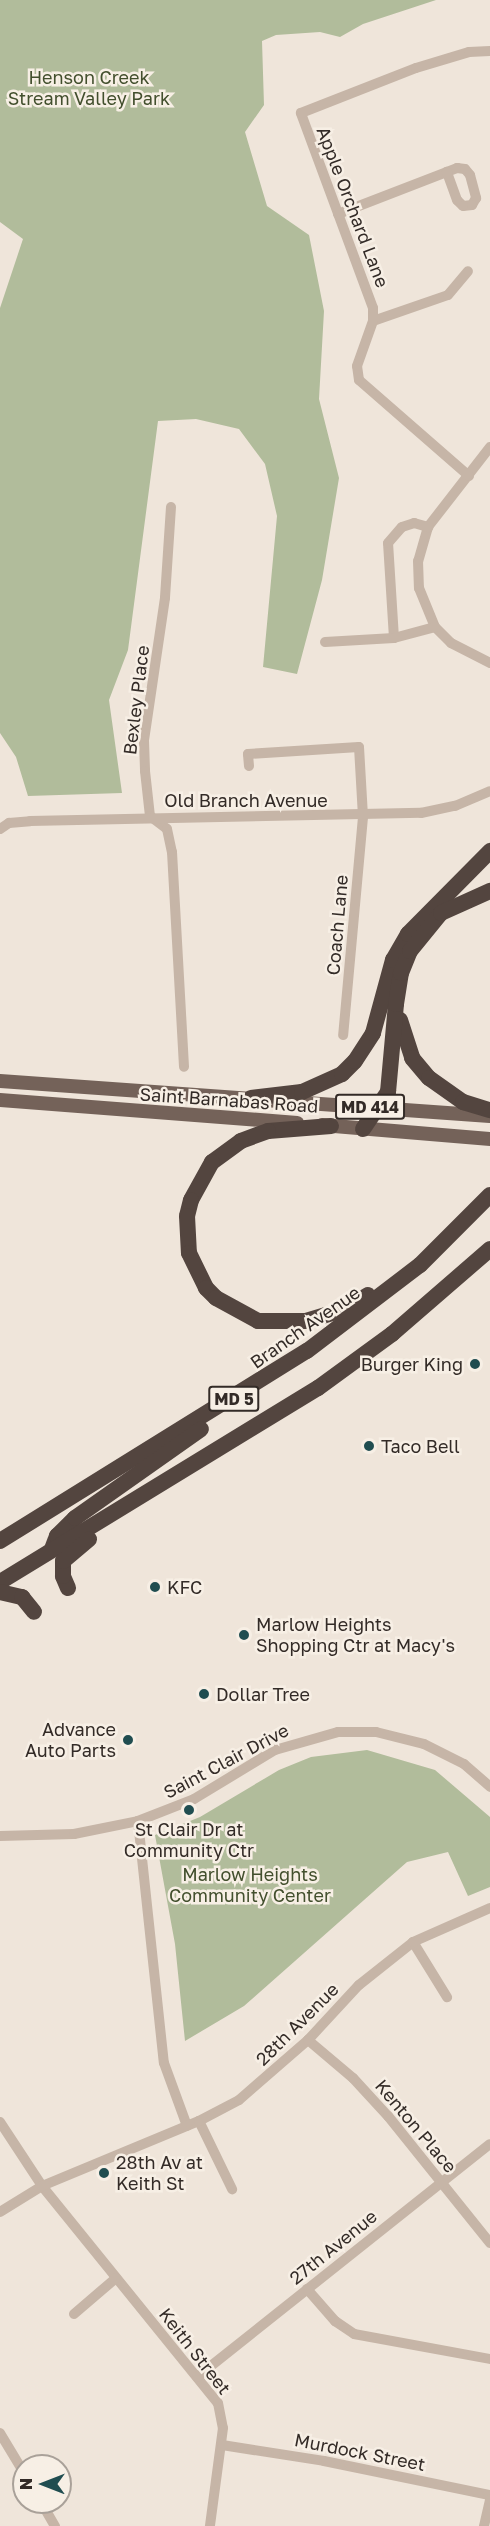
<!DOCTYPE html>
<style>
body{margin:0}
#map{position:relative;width:490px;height:2526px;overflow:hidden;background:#efe5da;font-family:"Golos Text",sans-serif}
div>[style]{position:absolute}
.green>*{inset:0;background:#b1bc9b}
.minor>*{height:10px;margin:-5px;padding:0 5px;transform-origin:5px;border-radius:5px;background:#c6b5a7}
.major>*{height:14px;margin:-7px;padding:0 7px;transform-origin:7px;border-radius:7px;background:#746259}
.highway>*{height:16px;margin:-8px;padding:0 8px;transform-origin:8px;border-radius:8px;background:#53453f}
.dots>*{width:16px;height:16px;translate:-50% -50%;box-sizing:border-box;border:3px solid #f7efe5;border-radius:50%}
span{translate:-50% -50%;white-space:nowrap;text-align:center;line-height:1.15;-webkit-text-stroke:5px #f7efe5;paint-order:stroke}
.shield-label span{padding:2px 4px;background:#f7efe5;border:2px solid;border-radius:4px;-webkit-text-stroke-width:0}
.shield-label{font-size:16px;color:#332b27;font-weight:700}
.park-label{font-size:18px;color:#424f2d}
.street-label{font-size:18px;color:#332b27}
.poi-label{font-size:18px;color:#332b27}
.right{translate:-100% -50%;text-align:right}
.left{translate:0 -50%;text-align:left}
.north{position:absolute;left:12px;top:2454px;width:60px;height:60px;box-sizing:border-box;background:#f7efe5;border:2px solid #a9a199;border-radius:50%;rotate:270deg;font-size:16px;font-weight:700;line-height:24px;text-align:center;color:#332b27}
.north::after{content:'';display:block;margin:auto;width:21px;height:27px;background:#204d50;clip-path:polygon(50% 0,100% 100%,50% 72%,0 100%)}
</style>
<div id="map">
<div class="green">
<i style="clip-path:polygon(0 0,436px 0,363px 24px,340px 37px,320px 32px,276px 35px,262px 41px,264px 105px,245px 132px,267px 206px,309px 235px,324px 311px,319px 399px,339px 478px,322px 580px,297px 674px,263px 667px,277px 516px,265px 464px,239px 429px,196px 419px,158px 421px,128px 650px,109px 700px,122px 793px,28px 796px,16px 757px,0 733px,0 308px,23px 239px,0 222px)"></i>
<i style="clip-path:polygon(367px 1750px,435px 1770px,490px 1817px,490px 1887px,468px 1896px,448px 1852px,407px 1862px,244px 2006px,185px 2041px,175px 1944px,155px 1835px,200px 1817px,279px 1770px,311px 1757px)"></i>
</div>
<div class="minor">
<i style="left:338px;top:214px;width:128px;rotate:-21.1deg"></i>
<i style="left:457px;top:168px;width:8px;rotate:7deg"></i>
<i style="left:465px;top:169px;width:8px;rotate:50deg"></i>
<i style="left:470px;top:175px;width:24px;rotate:75deg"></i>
<i style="left:476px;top:198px;width:8px;rotate:120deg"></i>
<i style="left:472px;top:205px;width:9px;rotate:174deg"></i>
<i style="left:463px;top:206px;width:8px;rotate:-135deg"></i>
<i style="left:457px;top:200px;width:30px;rotate:-110deg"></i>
<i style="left:373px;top:321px;width:79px;rotate:-19.1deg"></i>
<i style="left:448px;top:295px;width:31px;rotate:-50deg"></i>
<i style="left:490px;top:447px;width:101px;rotate:127.8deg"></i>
<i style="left:428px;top:527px;width:35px;rotate:106deg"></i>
<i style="left:418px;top:561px;width:27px;rotate:88deg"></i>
<i style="left:419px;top:588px;width:42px;rotate:67.7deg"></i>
<i style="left:435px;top:627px;width:23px;rotate:45deg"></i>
<i style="left:451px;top:643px;width:44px;rotate:27.1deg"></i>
<i style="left:469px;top:476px;width:146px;rotate:-138.9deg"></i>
<i style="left:359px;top:380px;width:14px;rotate:-98deg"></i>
<i style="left:357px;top:366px;width:48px;rotate:-70.4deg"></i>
<i style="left:373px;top:321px;width:13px;rotate:-90deg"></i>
<i style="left:373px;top:308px;width:208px;rotate:-110.3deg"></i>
<i style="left:301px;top:113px;width:123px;rotate:-21.4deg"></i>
<i style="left:416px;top:68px;width:55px;rotate:-16.8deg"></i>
<i style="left:469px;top:52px;width:21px;rotate:-3deg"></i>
<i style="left:171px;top:507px;width:91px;rotate:93.8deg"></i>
<i style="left:165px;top:598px;width:145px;rotate:98.4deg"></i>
<i style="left:144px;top:741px;width:30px;rotate:88deg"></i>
<i style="left:145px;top:771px;width:45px;rotate:83.7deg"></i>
<i style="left:150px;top:816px;width:21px;rotate:37deg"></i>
<i style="left:167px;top:829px;width:24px;rotate:78deg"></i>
<i style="left:172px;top:852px;width:215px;rotate:86.8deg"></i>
<i style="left:394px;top:638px;width:95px;rotate:-93.6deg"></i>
<i style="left:388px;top:543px;width:21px;rotate:-49deg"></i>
<i style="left:402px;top:527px;width:13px;rotate:-18deg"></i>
<i style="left:414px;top:523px;width:15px;rotate:16deg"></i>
<i style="left:325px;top:642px;width:69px;rotate:-3.3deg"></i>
<i style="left:394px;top:638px;width:42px;rotate:-15deg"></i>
<i style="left:249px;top:766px;width:12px;rotate:-95deg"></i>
<i style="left:248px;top:754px;width:111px;rotate:-3.6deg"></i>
<i style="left:359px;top:747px;width:70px;rotate:86.7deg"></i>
<i style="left:363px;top:817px;width:219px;rotate:95.2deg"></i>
<i style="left:0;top:829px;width:11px;rotate:-34deg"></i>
<i style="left:9px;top:823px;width:21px;rotate:-5deg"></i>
<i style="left:30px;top:821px;width:391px;rotate:-1.2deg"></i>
<i style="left:421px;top:813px;width:35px;rotate:-12deg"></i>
<i style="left:455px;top:806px;width:38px;rotate:-23deg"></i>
<i style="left:138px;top:1821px;width:243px;rotate:83.9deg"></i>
<i style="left:164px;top:2063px;width:67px;rotate:69.9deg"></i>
<i style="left:0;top:1836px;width:74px;rotate:-1.5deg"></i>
<i style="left:74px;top:1834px;width:65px;rotate:-11.5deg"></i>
<i style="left:138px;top:1821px;width:60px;rotate:-21.4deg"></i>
<i style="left:194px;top:1799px;width:95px;rotate:-31.2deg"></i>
<i style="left:275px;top:1750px;width:66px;rotate:-15.9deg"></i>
<i style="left:338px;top:1732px;width:38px"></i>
<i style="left:376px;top:1732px;width:49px;rotate:14deg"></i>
<i style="left:424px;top:1744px;width:45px;rotate:26.6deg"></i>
<i style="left:464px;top:1764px;width:35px;rotate:41deg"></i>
<i style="left:413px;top:1942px;width:65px;rotate:58.3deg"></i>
<i style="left:308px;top:2040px;width:59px;rotate:40.2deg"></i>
<i style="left:353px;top:2078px;width:52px;rotate:47.4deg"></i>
<i style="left:388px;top:2116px;width:163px;rotate:51.2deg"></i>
<i style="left:199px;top:2121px;width:76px;rotate:64.1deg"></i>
<i style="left:0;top:2122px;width:77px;rotate:56.7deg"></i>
<i style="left:42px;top:2186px;width:279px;rotate:51deg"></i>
<i style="left:218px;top:2403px;width:25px;rotate:79deg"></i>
<i style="left:223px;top:2428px;width:99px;rotate:97.6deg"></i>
<i style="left:0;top:2212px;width:49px;rotate:-31.8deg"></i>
<i style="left:42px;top:2186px;width:170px;rotate:-22.5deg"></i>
<i style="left:199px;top:2121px;width:45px;rotate:-27.7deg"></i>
<i style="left:239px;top:2100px;width:91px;rotate:-41deg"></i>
<i style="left:308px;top:2040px;width:75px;rotate:-47.2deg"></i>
<i style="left:359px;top:1985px;width:69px;rotate:-38.5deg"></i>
<i style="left:413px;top:1942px;width:84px;rotate:-23.8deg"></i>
<i style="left:307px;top:2289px;width:43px;rotate:48.8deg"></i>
<i style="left:335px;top:2321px;width:23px;rotate:34deg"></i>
<i style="left:354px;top:2334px;width:138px;rotate:10.4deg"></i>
<i style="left:74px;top:2314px;width:55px;rotate:-40.6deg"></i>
<i style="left:197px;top:2377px;width:374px;rotate:-38.5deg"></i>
<i style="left:0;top:2433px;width:47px;rotate:59deg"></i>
<i style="left:222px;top:2445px;width:103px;rotate:8.9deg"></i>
<i style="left:324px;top:2461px;width:169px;rotate:11.6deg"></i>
<i style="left:41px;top:2502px;width:28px;rotate:60deg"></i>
<i style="left:484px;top:2526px;width:27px;rotate:-77deg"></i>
</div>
<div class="major">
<i style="left:0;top:1081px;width:491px;rotate:4.1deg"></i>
<i style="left:0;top:1100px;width:298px;rotate:4.4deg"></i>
<i style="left:322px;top:1125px;width:169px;rotate:4.8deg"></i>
</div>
<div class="highway">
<i style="left:400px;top:1020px;width:40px;rotate:72deg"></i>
<i style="left:412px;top:1058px;width:26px;rotate:50deg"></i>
<i style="left:429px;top:1078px;width:42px;rotate:35.2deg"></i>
<i style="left:463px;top:1102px;width:28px;rotate:17deg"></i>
<i style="left:251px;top:1098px;width:51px;rotate:-6.7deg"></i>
<i style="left:302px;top:1092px;width:44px;rotate:-24.2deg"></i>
<i style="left:342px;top:1074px;width:18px;rotate:-45deg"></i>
<i style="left:355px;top:1061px;width:33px;rotate:-57deg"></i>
<i style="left:373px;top:1033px;width:76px;rotate:-74.7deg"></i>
<i style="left:393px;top:960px;width:30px;rotate:-60deg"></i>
<i style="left:408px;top:934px;width:117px;rotate:-45.3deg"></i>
<i style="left:331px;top:1126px;width:63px;rotate:175.5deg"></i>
<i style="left:268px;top:1131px;width:29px;rotate:160deg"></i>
<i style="left:241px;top:1141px;width:36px;rotate:144deg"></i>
<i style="left:212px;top:1162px;width:43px;rotate:118.9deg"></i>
<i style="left:191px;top:1200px;width:16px;rotate:104deg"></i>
<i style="left:187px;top:1216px;width:37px;rotate:87deg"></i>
<i style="left:189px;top:1253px;width:39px;rotate:64deg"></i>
<i style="left:206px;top:1288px;width:14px;rotate:45deg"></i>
<i style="left:216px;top:1298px;width:48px;rotate:28.7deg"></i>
<i style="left:258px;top:1321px;width:48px"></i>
<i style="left:306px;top:1321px;width:39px;rotate:-17deg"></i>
<i style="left:343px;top:1310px;width:29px;rotate:-31deg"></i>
<i style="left:363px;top:1129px;width:45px;rotate:-56deg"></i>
<i style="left:388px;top:1092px;width:88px;rotate:-84.8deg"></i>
<i style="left:396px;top:1004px;width:31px;rotate:-81deg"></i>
<i style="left:401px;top:973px;width:24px;rotate:-68deg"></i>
<i style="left:410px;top:951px;width:49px;rotate:-50.8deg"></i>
<i style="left:441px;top:913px;width:54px;rotate:-24.2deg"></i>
<i style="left:0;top:1541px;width:361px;rotate:-31.8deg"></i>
<i style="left:307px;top:1351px;width:142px;rotate:-37.3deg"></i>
<i style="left:420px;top:1265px;width:99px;rotate:-45deg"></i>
<i style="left:52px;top:1549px;width:14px;rotate:-69deg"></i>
<i style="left:57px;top:1536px;width:25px;rotate:-45deg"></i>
<i style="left:75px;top:1518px;width:154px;rotate:-35.2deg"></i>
<i style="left:0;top:1582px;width:373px;rotate:-31.4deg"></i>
<i style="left:318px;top:1388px;width:92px;rotate:-36.1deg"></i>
<i style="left:392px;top:1334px;width:130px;rotate:-40.9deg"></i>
<i style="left:68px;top:1588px;width:13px;rotate:-113deg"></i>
<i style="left:63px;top:1576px;width:15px;rotate:-90deg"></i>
<i style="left:63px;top:1561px;width:34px;rotate:-40deg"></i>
<i style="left:0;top:1592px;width:23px;rotate:13deg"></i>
<i style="left:22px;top:1597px;width:19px;rotate:51deg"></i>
</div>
<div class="dots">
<i style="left:475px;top:1364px;background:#204d50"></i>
<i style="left:369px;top:1446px;background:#204d50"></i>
<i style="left:155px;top:1587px;background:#204d50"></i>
<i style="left:244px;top:1635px;background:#204d50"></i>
<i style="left:204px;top:1694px;background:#204d50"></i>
<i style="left:128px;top:1740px;background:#204d50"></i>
<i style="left:189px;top:1810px;background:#204d50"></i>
<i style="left:104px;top:2173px;background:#204d50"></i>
</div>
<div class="shield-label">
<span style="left:370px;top:1107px">MD 414</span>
<span style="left:234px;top:1399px">MD 5</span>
</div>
<div class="park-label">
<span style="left:89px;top:88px">Henson Creek<br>Stream Valley Park</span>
<span style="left:250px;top:1885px">Marlow Heights<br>Community Center</span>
</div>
<div class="street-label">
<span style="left:353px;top:207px;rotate:69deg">Apple Orchard Lane</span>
<span style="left:136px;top:700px;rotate:-83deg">Bexley Place</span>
<span style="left:246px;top:800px">Old Branch Avenue</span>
<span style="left:337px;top:925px;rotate:-85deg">Coach Lane</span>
<span style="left:229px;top:1100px;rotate:4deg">Saint Barnabas Road</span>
<span style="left:305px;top:1327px;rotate:-35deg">Branch Avenue</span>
<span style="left:226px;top:1761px;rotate:-28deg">Saint Clair Drive</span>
<span style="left:297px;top:2024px;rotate:-45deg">28th Avenue</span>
<span style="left:416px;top:2126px;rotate:50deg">Kenton Place</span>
<span style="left:333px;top:2247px;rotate:-39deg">27th Avenue</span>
<span style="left:195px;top:2351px;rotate:52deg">Keith Street</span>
<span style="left:360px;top:2452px;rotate:11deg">Murdock Street</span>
</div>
<div class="poi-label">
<span class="right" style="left:463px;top:1364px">Burger King</span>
<span class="left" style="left:381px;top:1446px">Taco Bell</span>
<span class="left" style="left:167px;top:1587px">KFC</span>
<span class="left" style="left:256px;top:1635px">Marlow Heights<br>Shopping Ctr at Macy's</span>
<span class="left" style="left:216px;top:1694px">Dollar Tree</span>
<span class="right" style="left:116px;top:1740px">Advance<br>Auto Parts</span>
<span style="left:189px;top:1840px">St Clair Dr at<br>Community Ctr</span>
<span class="left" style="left:116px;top:2173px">28th Av at<br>Keith St</span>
</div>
<div class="north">N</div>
</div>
